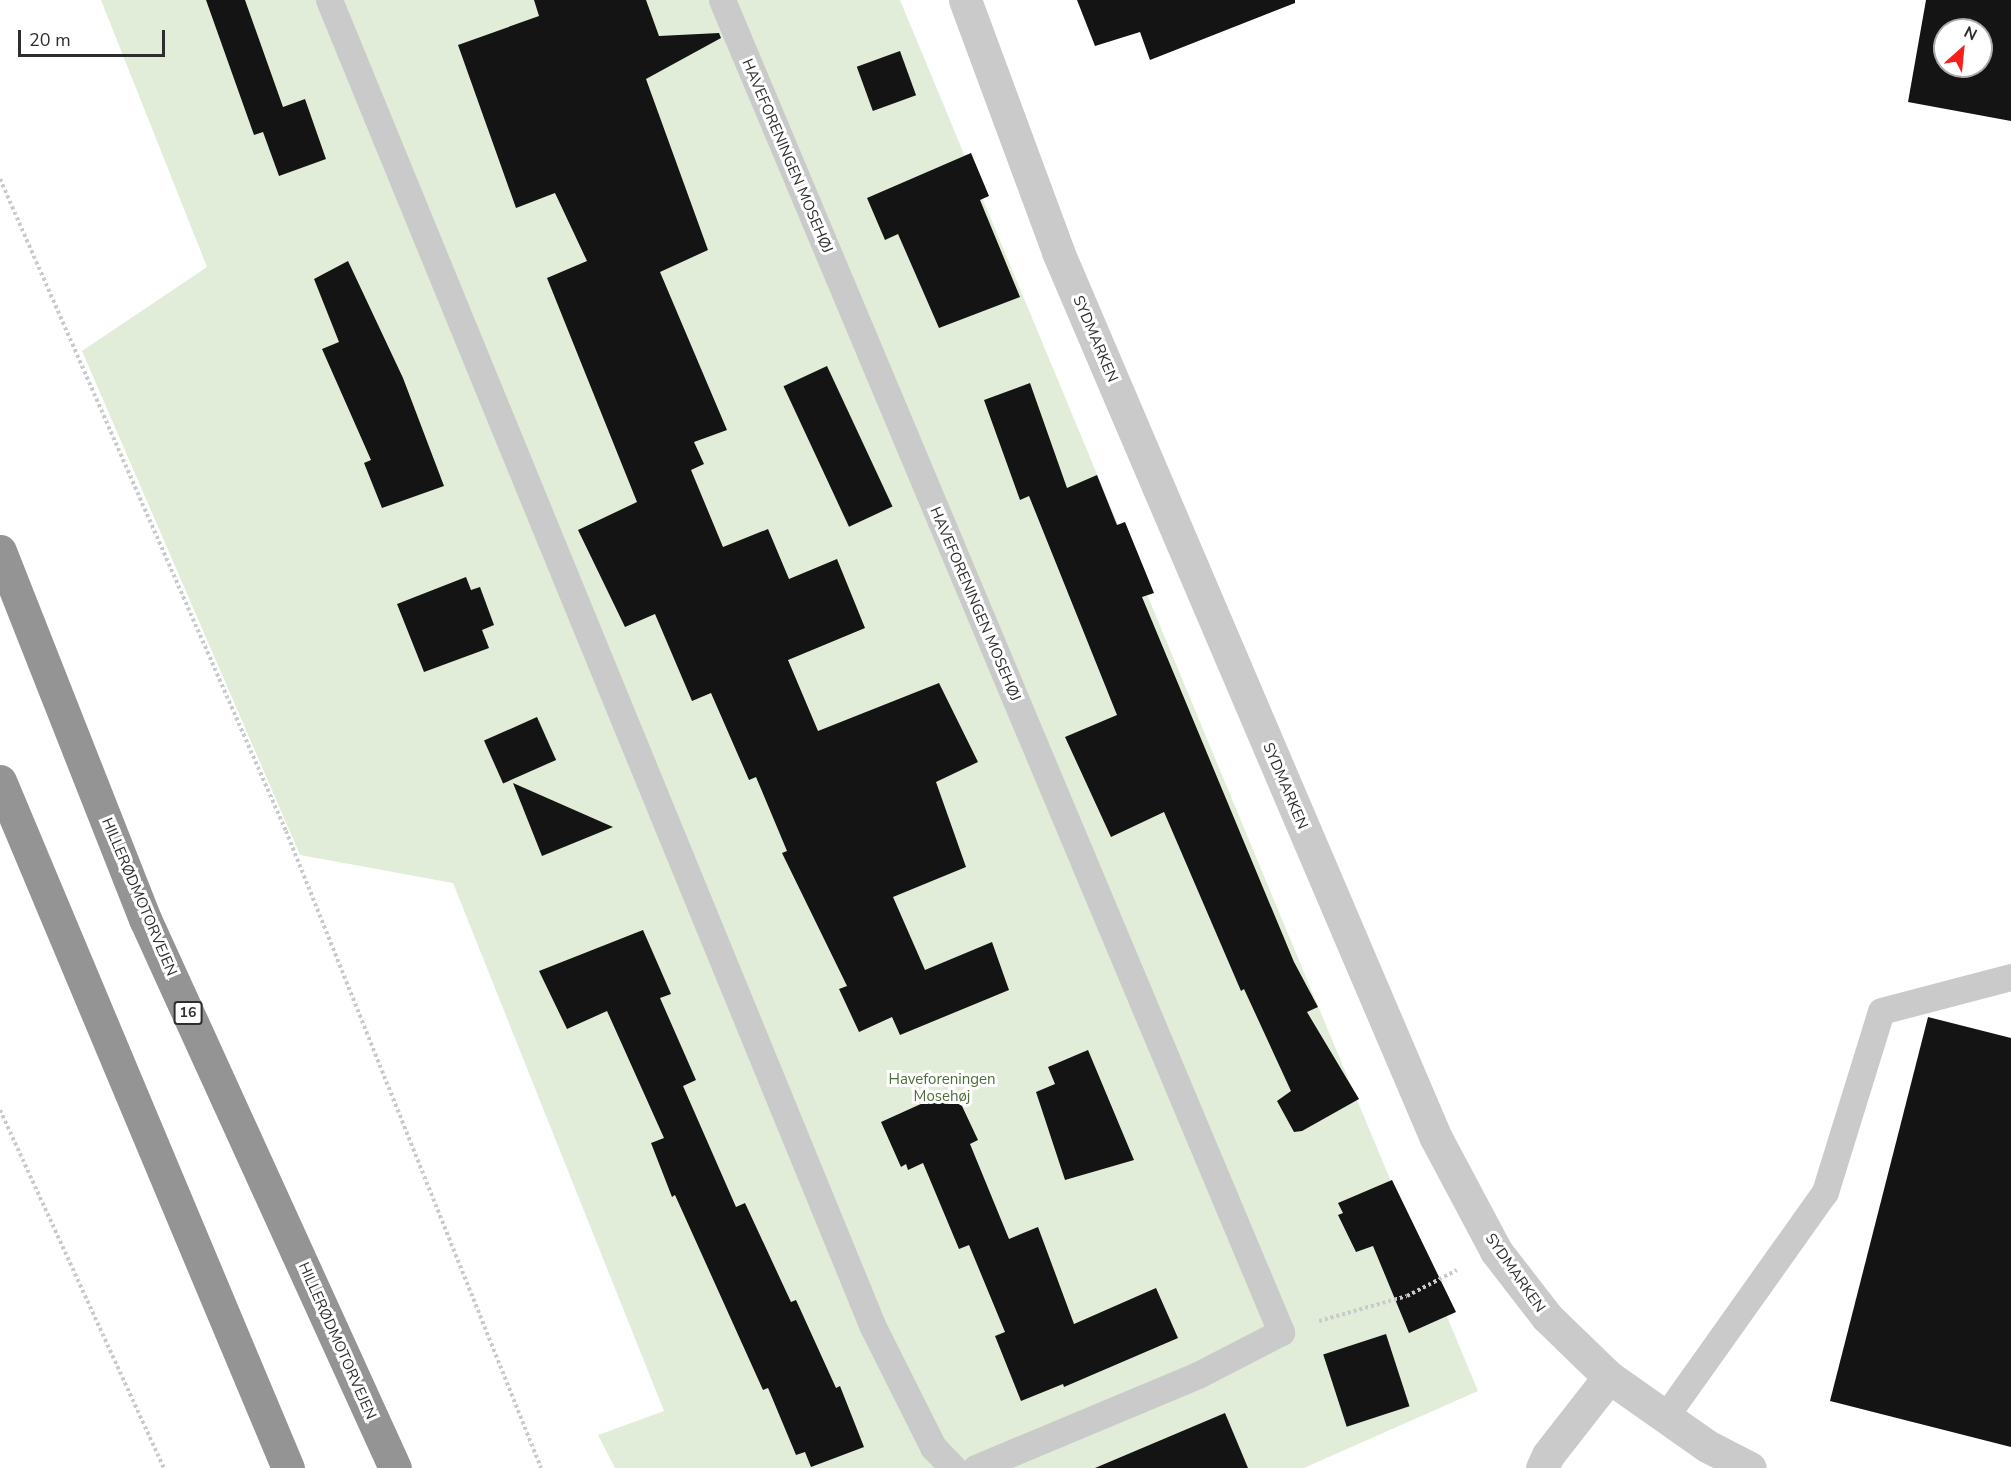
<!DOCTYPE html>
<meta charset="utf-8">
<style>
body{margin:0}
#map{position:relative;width:2011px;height:1468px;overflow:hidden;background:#fff;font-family:"Nunito Sans",sans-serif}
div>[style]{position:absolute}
.green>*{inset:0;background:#e2edd9}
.building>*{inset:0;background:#141414;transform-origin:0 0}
.path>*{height:4px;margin-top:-2px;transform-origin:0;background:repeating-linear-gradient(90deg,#cacaca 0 3px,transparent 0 6px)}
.lane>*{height:27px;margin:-13.5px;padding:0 13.5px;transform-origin:13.5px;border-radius:13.5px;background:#cacaca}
.street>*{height:33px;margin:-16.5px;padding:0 16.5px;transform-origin:16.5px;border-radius:16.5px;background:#cacaca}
.highway>*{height:33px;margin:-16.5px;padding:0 16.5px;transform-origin:16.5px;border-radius:16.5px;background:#949494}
span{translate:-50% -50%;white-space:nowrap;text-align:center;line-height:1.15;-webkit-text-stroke:6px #fff;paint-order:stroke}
.shield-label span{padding:2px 4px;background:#fff;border:2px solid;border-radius:4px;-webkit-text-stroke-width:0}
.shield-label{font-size:14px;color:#2d2d2d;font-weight:700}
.street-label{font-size:15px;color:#2d2d2d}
.park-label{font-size:15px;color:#4c6d37}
.north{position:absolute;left:1933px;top:18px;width:60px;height:60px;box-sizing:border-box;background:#fff;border:2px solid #ababab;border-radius:50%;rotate:27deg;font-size:16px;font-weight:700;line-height:24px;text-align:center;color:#2d2d2d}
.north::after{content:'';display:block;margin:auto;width:21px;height:27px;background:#f5201e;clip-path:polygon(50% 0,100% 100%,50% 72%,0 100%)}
.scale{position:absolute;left:18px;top:30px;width:147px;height:27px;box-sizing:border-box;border:3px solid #2d2d2d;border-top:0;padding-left:8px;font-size:18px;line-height:21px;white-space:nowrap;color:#2d2d2d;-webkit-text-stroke:4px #fff;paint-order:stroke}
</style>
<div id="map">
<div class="green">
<i style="clip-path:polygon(101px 0,900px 0,1478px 1391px,1304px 1468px,615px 1468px,598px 1435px,664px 1411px,453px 883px,300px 855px,82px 351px,207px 267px)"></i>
</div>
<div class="building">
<i style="clip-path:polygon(206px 0,245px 0,283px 107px,305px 99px,326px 159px,279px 176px,263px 132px,254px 135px)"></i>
<i style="clip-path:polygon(534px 0,646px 0,659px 36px,719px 33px,721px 38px,646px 79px,708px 250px,660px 272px,727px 430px,694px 442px,704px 464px,691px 470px,723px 547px,768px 529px,789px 579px,837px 559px,865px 628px,788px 660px,818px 731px,939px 683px,978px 762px,936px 782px,966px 867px,893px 897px,925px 970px,992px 942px,1009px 990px,900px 1035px,892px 1017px,859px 1032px,839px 989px,847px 986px,782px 853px,787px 851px,756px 777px,749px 780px,711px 693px,692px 701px,655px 614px,625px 627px,578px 530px,637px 502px,547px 278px,587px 261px,555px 193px,516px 208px,458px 45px,539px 16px)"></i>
<i style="clip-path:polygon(1077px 0,1295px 0,1295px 3px,1150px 60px,1140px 32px,1095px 46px)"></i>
<i style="clip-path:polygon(evenodd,1926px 0,2011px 0,2011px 121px,1908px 102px,1926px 0,1945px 30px,1981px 30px,1981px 66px,1945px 66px,1945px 30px)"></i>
<i style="left:900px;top:51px;width:47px;height:46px;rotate:70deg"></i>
<i style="clip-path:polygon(971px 153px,989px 196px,980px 200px,1020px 297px,939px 328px,898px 234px,885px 240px,867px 198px)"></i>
<i style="clip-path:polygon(348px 261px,403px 378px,444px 486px,382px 508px,364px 463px,371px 460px,322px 349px,339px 342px,314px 279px)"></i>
<i style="left:827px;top:366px;width:155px;height:48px;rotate:65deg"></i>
<i style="clip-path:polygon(1030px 383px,1067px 488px,1097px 475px,1117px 525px,1125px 522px,1154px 593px,1142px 597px,1294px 962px,1318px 1007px,1307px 1012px,1359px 1099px,1302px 1131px,1294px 1132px,1277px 1101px,1291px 1091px,1244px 989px,1241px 991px,1164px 812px,1111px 837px,1065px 737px,1117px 715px,1029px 496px,1020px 500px,984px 400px)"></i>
<i style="clip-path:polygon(466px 577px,471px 590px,480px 587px,494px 625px,482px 630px,489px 648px,424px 672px,397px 604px)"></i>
<i style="left:537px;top:717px;width:47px;height:58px;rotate:66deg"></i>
<i style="clip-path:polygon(513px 783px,613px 827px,542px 856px)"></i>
<i style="clip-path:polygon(643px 930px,671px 994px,660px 998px,696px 1080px,683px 1086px,736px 1207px,745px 1203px,791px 1302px,796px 1300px,836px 1388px,840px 1386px,864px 1447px,811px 1467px,805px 1452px,796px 1455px,768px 1388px,763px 1390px,675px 1195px,672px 1197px,651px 1143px,664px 1138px,607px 1011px,567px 1029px,539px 971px)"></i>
<i style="clip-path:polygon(1928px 1017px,2011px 1038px,2011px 1447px,1830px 1401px)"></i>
<i style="clip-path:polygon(1088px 1050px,1134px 1160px,1065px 1180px,1036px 1092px,1055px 1084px,1048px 1067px)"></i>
<i style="clip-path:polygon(954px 1089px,978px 1140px,970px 1144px,1009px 1239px,1038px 1227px,1074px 1324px,1156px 1288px,1178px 1338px,1064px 1387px,1063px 1384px,1021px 1401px,995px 1336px,1005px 1332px,969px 1245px,959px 1249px,923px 1163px,908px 1170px,906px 1164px,901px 1167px,881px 1122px)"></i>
<i style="clip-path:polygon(1392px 1180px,1456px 1312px,1409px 1333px,1373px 1246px,1356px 1252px,1338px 1215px,1343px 1213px,1338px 1203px)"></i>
<i style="left:1386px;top:1334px;width:76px;height:66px;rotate:72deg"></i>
<i style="clip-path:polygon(1225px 1413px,1248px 1468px,1095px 1468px)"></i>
</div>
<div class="path">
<i style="left:0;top:179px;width:712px;rotate:66.32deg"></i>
<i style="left:286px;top:831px;width:686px;rotate:68.18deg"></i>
<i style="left:0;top:1110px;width:394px;rotate:65.4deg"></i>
<i style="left:1319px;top:1321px;width:91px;rotate:-15.9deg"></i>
<i style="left:1407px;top:1296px;width:56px;rotate:-27.5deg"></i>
</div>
<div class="lane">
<i style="left:329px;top:0;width:1434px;rotate:67.71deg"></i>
<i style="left:873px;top:1327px;width:134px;rotate:63.4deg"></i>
<i style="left:933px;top:1447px;width:29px;rotate:46deg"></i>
<i style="left:722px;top:0;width:1445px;rotate:67.23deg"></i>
<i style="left:1281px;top:1332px;width:93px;rotate:152.6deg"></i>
<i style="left:1198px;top:1375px;width:241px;rotate:157.3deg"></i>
<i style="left:1665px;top:1417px;width:276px;rotate:-54.6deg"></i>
<i style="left:1825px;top:1192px;width:189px;rotate:-72.8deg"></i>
<i style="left:1881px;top:1011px;width:134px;rotate:-14.7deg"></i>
</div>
<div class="street">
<i style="left:965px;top:0;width:269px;rotate:69.7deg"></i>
<i style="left:1058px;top:252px;width:963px;rotate:66.9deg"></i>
<i style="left:1436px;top:1138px;width:128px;rotate:62deg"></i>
<i style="left:1496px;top:1251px;width:83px;rotate:52.3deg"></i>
<i style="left:1547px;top:1317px;width:86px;rotate:44.1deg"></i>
<i style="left:1609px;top:1377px;width:120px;rotate:35.1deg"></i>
<i style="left:1707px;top:1446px;width:48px;rotate:27.1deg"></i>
<i style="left:1542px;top:1468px;width:14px;rotate:-65deg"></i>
<i style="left:1548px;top:1455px;width:99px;rotate:-52deg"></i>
</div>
<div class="highway">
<i style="left:0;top:551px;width:396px;rotate:68.5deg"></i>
<i style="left:145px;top:919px;width:603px;rotate:65.52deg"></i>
<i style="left:0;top:781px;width:745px;rotate:67.26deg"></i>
</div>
<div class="shield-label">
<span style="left:188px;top:1013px">16</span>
</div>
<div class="street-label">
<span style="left:787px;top:156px;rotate:67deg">HAVEFORENINGEN MOSEHØJ</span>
<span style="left:1095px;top:339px;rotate:67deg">SYDMARKEN</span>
<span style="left:975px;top:604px;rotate:67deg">HAVEFORENINGEN MOSEHØJ</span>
<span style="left:1285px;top:786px;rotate:67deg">SYDMARKEN</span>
<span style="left:139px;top:897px;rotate:67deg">HILLERØDMOTORVEJEN</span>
<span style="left:1515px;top:1273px;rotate:55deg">SYDMARKEN</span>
<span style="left:337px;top:1341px;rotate:66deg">HILLERØDMOTORVEJEN</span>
</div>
<div class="park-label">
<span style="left:942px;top:1088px">Haveforeningen<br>Mosehøj</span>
</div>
<div class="north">N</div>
<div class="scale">20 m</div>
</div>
